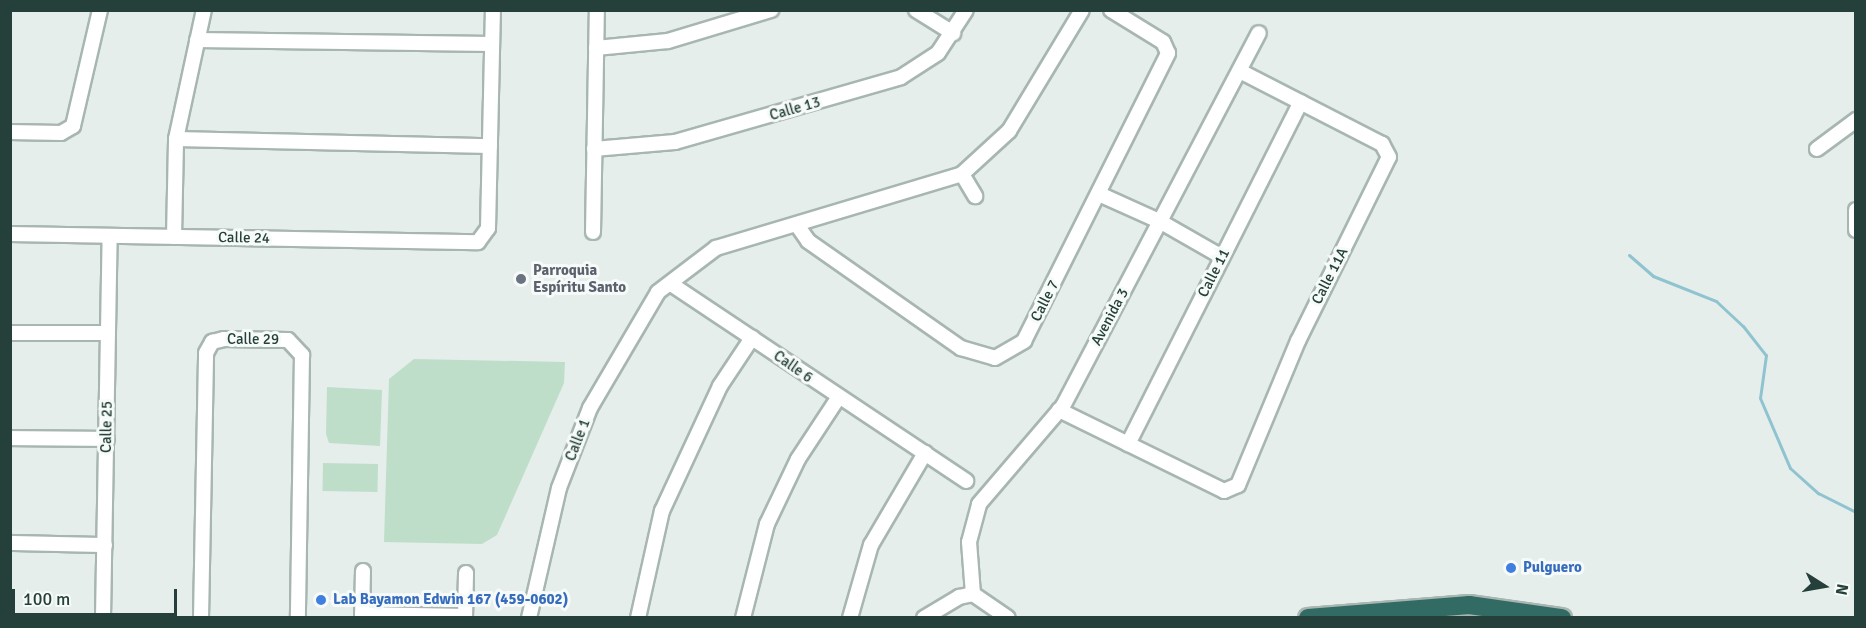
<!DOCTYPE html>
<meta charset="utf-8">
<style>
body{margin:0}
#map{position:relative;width:1866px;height:628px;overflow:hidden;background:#e5eeeb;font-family:Signika,sans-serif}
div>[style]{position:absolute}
.green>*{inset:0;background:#bfdeca;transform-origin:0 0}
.stream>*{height:3px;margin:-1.5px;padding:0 1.5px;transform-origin:1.5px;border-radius:1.5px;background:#90c3d0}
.roads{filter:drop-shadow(2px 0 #a8b6b2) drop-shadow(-2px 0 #a8b6b2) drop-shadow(0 2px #a8b6b2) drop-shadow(0 -2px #a8b6b2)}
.minor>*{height:14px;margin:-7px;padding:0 7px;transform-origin:7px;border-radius:7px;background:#fff}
.highway>*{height:18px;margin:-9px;padding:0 9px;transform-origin:9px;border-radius:9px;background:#316b63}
.dots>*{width:16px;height:16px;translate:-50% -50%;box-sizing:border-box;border:3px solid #f6faf8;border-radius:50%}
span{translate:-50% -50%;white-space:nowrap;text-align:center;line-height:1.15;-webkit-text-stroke:6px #f6faf8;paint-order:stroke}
.street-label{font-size:15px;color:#25403a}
.worship-label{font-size:15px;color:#5b616d;font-weight:700}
.left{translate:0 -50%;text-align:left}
.shop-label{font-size:15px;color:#366cbe;font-weight:700}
.frame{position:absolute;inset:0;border:12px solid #25403a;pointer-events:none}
.north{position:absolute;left:1794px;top:556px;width:60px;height:60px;-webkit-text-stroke:4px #f6faf8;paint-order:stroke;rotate:101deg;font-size:16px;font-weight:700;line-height:24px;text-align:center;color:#25403a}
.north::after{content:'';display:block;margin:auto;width:21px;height:27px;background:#25403a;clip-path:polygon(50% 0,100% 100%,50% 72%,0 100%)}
.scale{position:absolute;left:12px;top:589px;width:165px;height:27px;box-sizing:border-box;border:3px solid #25403a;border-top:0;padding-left:8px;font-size:18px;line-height:21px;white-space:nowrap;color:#25403a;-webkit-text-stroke:4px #f6faf8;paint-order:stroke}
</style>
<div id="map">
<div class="green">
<i style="clip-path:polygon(414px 359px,565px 362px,564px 383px,497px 535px,482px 544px,384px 542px,389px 379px)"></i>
<i style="clip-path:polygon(327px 387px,382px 390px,380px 446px,329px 443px,326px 434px)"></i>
<i style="left:323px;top:463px;width:55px;height:28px;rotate:1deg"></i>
</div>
<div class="stream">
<i style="left:1629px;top:255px;width:32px;rotate:41deg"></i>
<i style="left:1653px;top:276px;width:68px;rotate:21.6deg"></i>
<i style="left:1716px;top:301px;width:37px;rotate:43deg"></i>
<i style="left:1743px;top:326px;width:37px;rotate:52deg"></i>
<i style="left:1766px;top:355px;width:43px;rotate:97.9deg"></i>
<i style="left:1760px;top:398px;width:76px;rotate:66.8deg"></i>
<i style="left:1790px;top:468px;width:38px;rotate:42deg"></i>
<i style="left:1818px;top:493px;width:42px;rotate:26.6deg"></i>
</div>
<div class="roads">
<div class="minor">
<i style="left:916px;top:10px;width:44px;rotate:31.9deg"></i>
<i style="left:197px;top:40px;width:295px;rotate:0.8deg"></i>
<i style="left:596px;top:48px;width:72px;rotate:-5.6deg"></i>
<i style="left:668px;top:41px;width:108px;rotate:-16.8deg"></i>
<i style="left:10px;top:132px;width:51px;rotate:1.1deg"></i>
<i style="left:61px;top:133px;width:14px;rotate:-30deg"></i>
<i style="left:73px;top:126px;width:119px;rotate:-76.9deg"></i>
<i style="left:176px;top:139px;width:314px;rotate:1.3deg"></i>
<i style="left:594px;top:149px;width:81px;rotate:-4.9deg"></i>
<i style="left:675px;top:142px;width:235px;rotate:-16deg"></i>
<i style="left:901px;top:77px;width:44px;rotate:-33deg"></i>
<i style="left:938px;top:53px;width:51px;rotate:-56.9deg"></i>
<i style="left:1817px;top:149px;width:49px;rotate:-36.6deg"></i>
<i style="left:962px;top:174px;width:26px;rotate:59deg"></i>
<i style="left:1099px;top:194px;width:68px;rotate:24.3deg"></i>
<i style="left:1161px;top:222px;width:70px;rotate:29.8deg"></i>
<i style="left:1856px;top:210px;width:20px;rotate:90deg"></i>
<i style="left:797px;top:225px;width:19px;rotate:55deg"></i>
<i style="left:808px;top:241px;width:187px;rotate:35deg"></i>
<i style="left:961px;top:348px;width:35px;rotate:16deg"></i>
<i style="left:995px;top:358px;width:34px;rotate:-30deg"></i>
<i style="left:1024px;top:341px;width:322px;rotate:-63.4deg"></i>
<i style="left:1168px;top:53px;width:12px;rotate:-114deg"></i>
<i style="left:1163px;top:42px;width:61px;rotate:-148.4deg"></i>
<i style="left:593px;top:232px;width:222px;rotate:-89deg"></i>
<i style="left:10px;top:234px;width:468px;rotate:1deg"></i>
<i style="left:478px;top:242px;width:17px;rotate:-54deg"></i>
<i style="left:488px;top:228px;width:218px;rotate:-88.7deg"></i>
<i style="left:174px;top:237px;width:98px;rotate:-88.8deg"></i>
<i style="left:176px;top:139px;width:132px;rotate:-77.8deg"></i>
<i style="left:671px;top:284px;width:355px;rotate:33.7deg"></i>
<i style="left:10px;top:333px;width:98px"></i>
<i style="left:1059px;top:410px;width:184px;rotate:26.1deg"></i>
<i style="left:1224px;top:491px;width:15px;rotate:-23deg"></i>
<i style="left:1238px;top:485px;width:156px;rotate:-67.4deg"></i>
<i style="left:1298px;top:341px;width:205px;rotate:-63.7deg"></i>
<i style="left:1389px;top:157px;width:15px;rotate:-118deg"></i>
<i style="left:1382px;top:144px;width:160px;rotate:-152.8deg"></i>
<i style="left:10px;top:438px;width:97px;rotate:0.6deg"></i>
<i style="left:1128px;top:444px;width:383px;rotate:-63.2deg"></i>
<i style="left:10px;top:543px;width:95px;rotate:1.2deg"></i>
<i style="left:973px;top:594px;width:52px;rotate:-94.4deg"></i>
<i style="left:969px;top:542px;width:39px;rotate:-75deg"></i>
<i style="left:979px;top:504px;width:129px;rotate:-49.4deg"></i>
<i style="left:1063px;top:406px;width:421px;rotate:-62.3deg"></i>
<i style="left:973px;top:594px;width:42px;rotate:34.4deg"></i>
<i style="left:362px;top:614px;width:103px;rotate:1.1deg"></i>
<i style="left:103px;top:618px;width:382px;rotate:-89deg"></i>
<i style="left:201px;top:618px;width:265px;rotate:-88.9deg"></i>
<i style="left:206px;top:353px;width:13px;rotate:-61deg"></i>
<i style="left:212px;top:342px;width:12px;rotate:-14deg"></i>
<i style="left:224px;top:339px;width:64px;rotate:0.9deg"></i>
<i style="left:288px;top:340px;width:21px;rotate:47deg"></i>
<i style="left:302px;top:355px;width:263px;rotate:90.9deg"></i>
<i style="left:362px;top:618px;width:47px;rotate:-88.8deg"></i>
<i style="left:465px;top:618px;width:45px;rotate:-88.7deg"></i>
<i style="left:529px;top:618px;width:133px;rotate:-77deg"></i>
<i style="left:559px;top:488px;width:86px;rotate:-68.8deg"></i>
<i style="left:590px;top:408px;width:134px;rotate:-59.6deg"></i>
<i style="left:658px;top:292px;width:73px;rotate:-37.2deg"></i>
<i style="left:716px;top:248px;width:257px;rotate:-16.7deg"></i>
<i style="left:962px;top:174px;width:64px;rotate:-42.5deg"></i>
<i style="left:1009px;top:131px;width:141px;rotate:-58.9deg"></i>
<i style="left:638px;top:618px;width:110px;rotate:-77.4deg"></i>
<i style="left:662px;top:511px;width:138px;rotate:-65.1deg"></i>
<i style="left:720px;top:386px;width:58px;rotate:-56.3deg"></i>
<i style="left:743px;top:618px;width:97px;rotate:-75.7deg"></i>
<i style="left:767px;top:524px;width:72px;rotate:-64.5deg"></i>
<i style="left:798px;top:459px;width:73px;rotate:-56.7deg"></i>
<i style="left:850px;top:618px;width:76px;rotate:-74deg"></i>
<i style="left:871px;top:545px;width:107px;rotate:-59.6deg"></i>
<i style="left:924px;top:618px;width:41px;rotate:-31deg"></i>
<i style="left:959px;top:597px;width:14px;rotate:-12deg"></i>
</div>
<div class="highway">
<i style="left:1308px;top:618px;width:162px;rotate:-4.6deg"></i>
<i style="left:1469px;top:605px;width:94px;rotate:8deg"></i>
</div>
</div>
<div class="dots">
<i style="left:521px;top:279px;background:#6b7280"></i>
<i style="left:1511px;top:568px;background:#3f7fe0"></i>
<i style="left:321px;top:600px;background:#3f7fe0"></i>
</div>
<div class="street-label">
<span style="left:795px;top:109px;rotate:-16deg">Calle 13</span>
<span style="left:244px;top:238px;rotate:1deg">Calle 24</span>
<span style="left:1214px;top:273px;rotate:-63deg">Calle 11</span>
<span style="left:1330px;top:276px;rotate:-63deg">Calle 11A</span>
<span style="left:1045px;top:301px;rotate:-63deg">Calle 7</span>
<span style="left:1110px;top:317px;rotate:-62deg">Avenida 3</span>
<span style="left:253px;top:340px">Calle 29</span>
<span style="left:793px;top:367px;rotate:35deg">Calle 6</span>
<span style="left:107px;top:427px;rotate:-89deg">Calle 25</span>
<span style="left:578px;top:440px;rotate:-69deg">Calle 1</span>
</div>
<div class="worship-label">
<span class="left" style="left:533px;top:279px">Parroquia<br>Espíritu Santo</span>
</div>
<div class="shop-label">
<span class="left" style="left:1523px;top:568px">Pulguero</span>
<span class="left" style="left:333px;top:600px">Lab Bayamon Edwin 167 (459-0602)</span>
</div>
<div class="frame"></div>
<div class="north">N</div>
<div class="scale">100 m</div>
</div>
